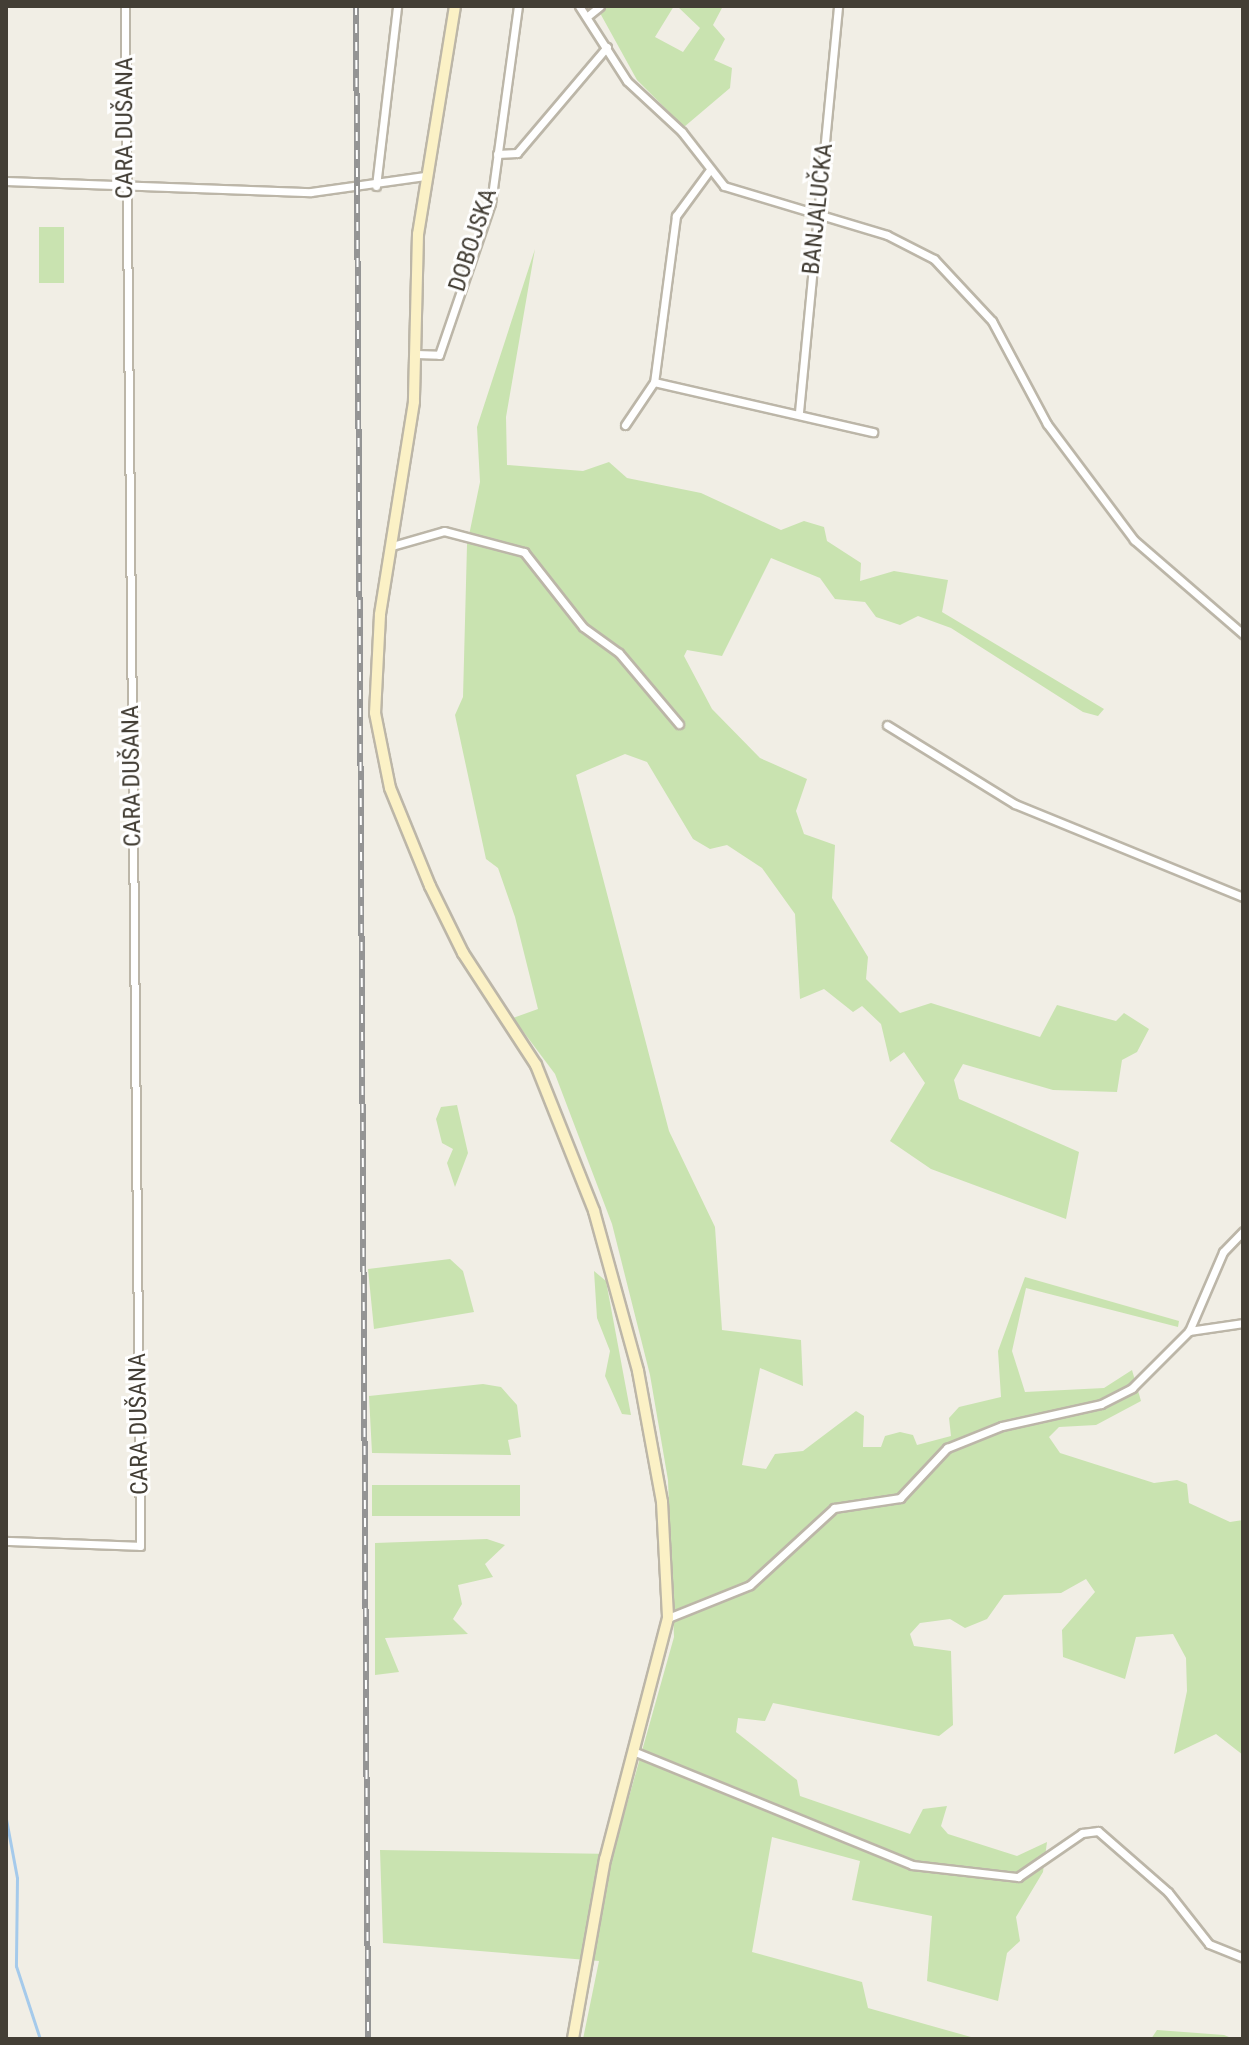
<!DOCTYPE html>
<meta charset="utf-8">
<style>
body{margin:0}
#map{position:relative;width:1249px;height:2045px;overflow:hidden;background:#f1eee5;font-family:"Roboto Condensed",sans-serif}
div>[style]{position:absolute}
.green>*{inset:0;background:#c9e3b0;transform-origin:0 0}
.stream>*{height:3px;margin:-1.5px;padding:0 1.5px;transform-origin:1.5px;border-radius:1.5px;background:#a5caeb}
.roads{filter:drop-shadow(2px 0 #bcb6a8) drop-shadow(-2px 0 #bcb6a8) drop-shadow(0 2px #bcb6a8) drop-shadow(0 -2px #bcb6a8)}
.minor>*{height:7px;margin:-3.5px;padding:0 3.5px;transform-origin:3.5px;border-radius:3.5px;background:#fff}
.secondary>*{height:10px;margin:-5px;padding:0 5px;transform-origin:5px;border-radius:5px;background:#fbf1c6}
.rail>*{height:6px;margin-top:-3px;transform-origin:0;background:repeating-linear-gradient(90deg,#fff 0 9px,#949494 0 18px);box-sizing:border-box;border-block:2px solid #949494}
span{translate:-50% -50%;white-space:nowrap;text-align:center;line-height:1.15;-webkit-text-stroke:6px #fff;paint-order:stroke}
.street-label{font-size:24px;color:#433e35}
.frame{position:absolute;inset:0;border:8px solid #433e35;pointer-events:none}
</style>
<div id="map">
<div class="green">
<i style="clip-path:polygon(607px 6px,674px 6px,655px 37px,683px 52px,700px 28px,677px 6px,723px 6px,713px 25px,725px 39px,714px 60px,732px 68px,730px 88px,684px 127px,637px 80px,600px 13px)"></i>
<i style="left:39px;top:227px;width:25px;height:56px"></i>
<i style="clip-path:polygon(535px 249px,506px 417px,507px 465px,583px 471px,609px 462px,627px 478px,701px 493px,781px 530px,804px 521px,824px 527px,827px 541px,861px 563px,860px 581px,894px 571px,948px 580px,942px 612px,1104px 709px,1098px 716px,1083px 712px,951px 628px,918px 616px,900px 625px,876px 617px,865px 602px,835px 599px,820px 578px,771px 558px,722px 656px,687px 650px,684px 656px,712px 709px,760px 758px,807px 779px,796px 811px,804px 834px,835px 845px,832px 898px,868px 957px,866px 979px,900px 1013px,931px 1003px,1040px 1037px,1057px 1005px,1116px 1021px,1124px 1013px,1149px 1029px,1137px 1052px,1122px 1060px,1117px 1092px,1053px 1090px,963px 1064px,954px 1080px,959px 1099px,1079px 1152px,1066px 1219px,931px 1169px,890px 1141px,925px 1083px,904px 1052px,890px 1062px,881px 1024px,862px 1006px,853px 1012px,824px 989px,800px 999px,795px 914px,762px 868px,727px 845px,710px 849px,693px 839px,647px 762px,625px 754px,576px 775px,669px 1131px,715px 1227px,722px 1330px,801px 1340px,803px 1386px,760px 1368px,742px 1465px,766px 1469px,775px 1454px,803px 1451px,856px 1411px,864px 1416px,863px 1447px,881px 1447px,885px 1436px,900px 1432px,913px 1435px,917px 1445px,951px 1436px,949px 1418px,959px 1407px,1001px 1397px,998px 1351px,1025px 1277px,1179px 1321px,1178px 1327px,1026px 1288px,1012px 1351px,1025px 1392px,1104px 1388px,1132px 1370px,1141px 1401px,1096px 1425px,1059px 1427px,1049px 1437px,1060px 1453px,1154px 1483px,1177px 1480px,1187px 1484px,1189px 1503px,1230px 1522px,1243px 1520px,1243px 1755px,1216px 1734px,1174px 1754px,1187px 1691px,1186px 1658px,1173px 1634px,1136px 1637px,1125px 1679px,1063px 1657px,1062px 1630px,1095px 1592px,1086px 1579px,1061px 1593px,1004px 1595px,987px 1619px,965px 1628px,950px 1619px,920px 1623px,910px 1634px,914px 1646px,951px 1651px,953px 1725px,939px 1736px,773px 1703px,765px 1721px,738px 1718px,736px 1732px,797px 1780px,800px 1796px,910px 1834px,923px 1809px,947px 1806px,941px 1826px,948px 1834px,1017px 1856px,1047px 1842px,1043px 1872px,1016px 1917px,1020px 1941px,1007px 1953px,998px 2001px,927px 1981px,932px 1916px,852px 1900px,860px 1861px,772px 1837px,752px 1952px,862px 1982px,868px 2008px,978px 2039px,583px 2039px,599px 1961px,383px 1943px,380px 1850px,613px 1854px,674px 1637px,668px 1480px,650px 1375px,612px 1224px,555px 1074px,513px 1018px,538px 1009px,515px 917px,498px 868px,486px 859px,455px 715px,463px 697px,467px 545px,480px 482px,477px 427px)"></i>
<i style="clip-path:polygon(457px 1105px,468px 1153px,455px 1187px,447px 1163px,453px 1149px,442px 1143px,436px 1119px,441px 1107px)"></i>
<i style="clip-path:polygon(450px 1259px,463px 1271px,474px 1312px,374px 1329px,368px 1269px)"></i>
<i style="clip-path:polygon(594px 1271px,606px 1281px,631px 1415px,622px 1414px,605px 1376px,610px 1351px,597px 1318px)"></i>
<i style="clip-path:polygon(483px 1384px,501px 1387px,517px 1405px,521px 1437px,508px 1440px,511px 1455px,372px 1453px,369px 1396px)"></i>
<i style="left:372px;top:1485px;width:148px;height:31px"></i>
<i style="clip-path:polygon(487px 1539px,505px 1545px,485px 1564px,493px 1577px,458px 1585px,462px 1604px,453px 1619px,468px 1634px,385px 1638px,399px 1672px,375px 1675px,375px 1543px)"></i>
<i style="clip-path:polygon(1157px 2030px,1224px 2035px,1234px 2039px,1151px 2039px)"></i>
</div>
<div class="stream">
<i style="left:6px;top:1819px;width:60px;rotate:79.4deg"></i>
<i style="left:17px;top:1878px;width:88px;rotate:90.7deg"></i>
<i style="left:16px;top:1966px;width:77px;rotate:71.8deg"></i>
</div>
<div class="roads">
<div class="minor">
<i style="left:579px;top:6px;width:89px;rotate:57.4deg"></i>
<i style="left:627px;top:81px;width:75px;rotate:42.8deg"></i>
<i style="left:682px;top:132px;width:68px;rotate:52.1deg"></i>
<i style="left:724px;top:186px;width:170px;rotate:16.7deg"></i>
<i style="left:887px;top:235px;width:53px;rotate:27.1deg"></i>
<i style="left:934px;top:259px;width:85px;rotate:46.9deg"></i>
<i style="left:992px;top:321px;width:117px;rotate:61.9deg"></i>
<i style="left:1047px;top:424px;width:145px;rotate:53.1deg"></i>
<i style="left:1134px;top:540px;width:144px;rotate:40.8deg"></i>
<i style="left:589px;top:15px;width:14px;rotate:-39deg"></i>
<i style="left:497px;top:154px;width:20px;rotate:-3deg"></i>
<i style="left:517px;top:153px;width:139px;rotate:-49.7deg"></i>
<i style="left:709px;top:171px;width:56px;rotate:126.3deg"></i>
<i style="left:676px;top:216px;width:167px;rotate:97.5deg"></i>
<i style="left:654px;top:382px;width:225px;rotate:12.9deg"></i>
<i style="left:6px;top:181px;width:305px;rotate:2.1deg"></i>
<i style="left:311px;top:192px;width:115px;rotate:-8deg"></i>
<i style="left:376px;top:186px;width:181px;rotate:-83.3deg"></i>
<i style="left:416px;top:354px;width:23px;rotate:2deg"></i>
<i style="left:439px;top:355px;width:161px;rotate:-71.1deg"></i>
<i style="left:491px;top:203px;width:199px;rotate:-82.2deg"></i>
<i style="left:799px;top:412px;width:408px;rotate:-84.5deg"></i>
<i style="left:625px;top:425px;width:52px;rotate:-56deg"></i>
<i style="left:392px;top:546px;width:54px;rotate:-16.1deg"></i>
<i style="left:444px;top:531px;width:83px;rotate:14.7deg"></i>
<i style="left:524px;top:552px;width:95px;rotate:51.8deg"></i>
<i style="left:583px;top:627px;width:44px;rotate:35.8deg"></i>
<i style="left:619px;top:653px;width:93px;rotate:49.8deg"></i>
<i style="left:887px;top:725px;width:150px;rotate:31.7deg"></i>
<i style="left:1015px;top:804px;width:246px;rotate:22.2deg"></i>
<i style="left:1189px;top:1331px;width:55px;rotate:-8.4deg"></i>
<i style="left:6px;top:1541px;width:134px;rotate:2.1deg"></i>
<i style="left:140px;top:1546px;width:1540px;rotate:-90.56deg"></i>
<i style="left:668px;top:1618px;width:88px;rotate:-21.9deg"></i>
<i style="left:750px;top:1585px;width:114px;rotate:-42.5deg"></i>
<i style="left:834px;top:1508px;width:67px;rotate:-8.6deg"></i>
<i style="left:900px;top:1498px;width:69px;rotate:-46.8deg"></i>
<i style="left:947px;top:1448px;width:59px;rotate:-21.8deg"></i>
<i style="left:1002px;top:1426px;width:101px;rotate:-12.5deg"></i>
<i style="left:1101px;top:1404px;width:35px;rotate:-27deg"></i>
<i style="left:1132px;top:1388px;width:81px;rotate:-45deg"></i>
<i style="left:1189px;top:1331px;width:86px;rotate:-66.7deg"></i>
<i style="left:1223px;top:1252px;width:29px;rotate:-46deg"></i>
<i style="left:633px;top:1751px;width:301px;rotate:22.2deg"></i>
<i style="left:912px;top:1865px;width:107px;rotate:6.5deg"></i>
<i style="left:1018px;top:1877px;width:78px;rotate:-34.5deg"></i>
<i style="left:1082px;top:1833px;width:16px;rotate:-7deg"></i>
<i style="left:1098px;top:1831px;width:93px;rotate:41.1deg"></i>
<i style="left:1168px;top:1892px;width:66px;rotate:51.7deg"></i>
<i style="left:1209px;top:1944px;width:37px;rotate:22deg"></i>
</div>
<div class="secondary">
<i style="left:455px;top:6px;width:231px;rotate:99.2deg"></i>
<i style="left:418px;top:234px;width:168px;rotate:91.4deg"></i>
<i style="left:414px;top:402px;width:216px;rotate:99.1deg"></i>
<i style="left:380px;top:615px;width:98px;rotate:92.9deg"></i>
<i style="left:375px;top:713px;width:76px;rotate:78.7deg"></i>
<i style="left:390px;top:788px;width:106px;rotate:67.8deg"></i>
<i style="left:430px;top:886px;width:75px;rotate:63.8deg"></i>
<i style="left:463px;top:953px;width:134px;rotate:56.9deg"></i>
<i style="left:536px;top:1065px;width:157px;rotate:68.3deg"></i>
<i style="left:594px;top:1211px;width:166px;rotate:74.6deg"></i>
<i style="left:638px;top:1371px;width:133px;rotate:79.6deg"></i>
<i style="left:662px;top:1502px;width:116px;rotate:87deg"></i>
<i style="left:668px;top:1618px;width:249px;rotate:104.6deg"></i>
<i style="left:605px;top:1859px;width:183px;rotate:100.1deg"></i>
</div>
</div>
<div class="rail">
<i style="left:356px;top:6px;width:2033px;rotate:89.66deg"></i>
</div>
<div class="street-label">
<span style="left:125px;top:128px;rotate:-90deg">CARA DUŠANA</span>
<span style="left:818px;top:209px;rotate:-84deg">BANJALUČKA</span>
<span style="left:473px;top:240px;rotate:-72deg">DOBOJSKA</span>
<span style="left:132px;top:776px;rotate:-91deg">CARA DUŠANA</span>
<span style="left:139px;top:1424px;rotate:-91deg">CARA DUŠANA</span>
</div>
<div class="frame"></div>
</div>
